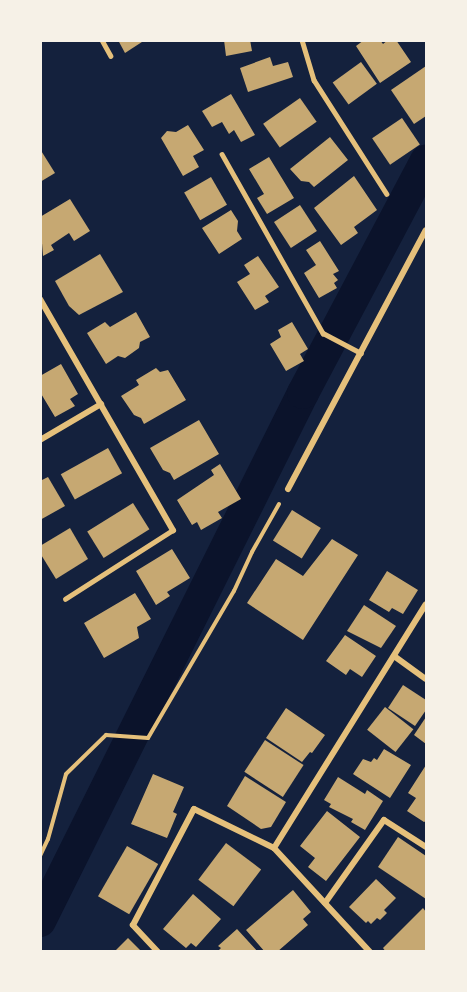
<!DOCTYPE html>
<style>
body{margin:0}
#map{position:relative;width:467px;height:992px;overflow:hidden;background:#14213d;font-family:"DM Sans",sans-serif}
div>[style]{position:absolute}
.canal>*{height:32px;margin:-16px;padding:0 16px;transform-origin:16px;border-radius:16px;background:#0b132b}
.building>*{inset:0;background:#c6a872;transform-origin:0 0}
.path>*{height:4px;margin:-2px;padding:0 2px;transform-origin:2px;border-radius:2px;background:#e5c07b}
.service>*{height:4.5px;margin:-2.25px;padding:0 2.25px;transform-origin:2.25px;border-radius:2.25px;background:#e5c07b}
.minor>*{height:6px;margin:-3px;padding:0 3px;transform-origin:3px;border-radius:3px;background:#e5c07b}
span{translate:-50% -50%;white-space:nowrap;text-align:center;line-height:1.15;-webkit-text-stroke:4.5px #f6f1e7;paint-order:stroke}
.frame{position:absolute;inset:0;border:42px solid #f6f1e7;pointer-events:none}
</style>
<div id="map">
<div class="canal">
<i style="left:40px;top:921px;width:590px;rotate:-63.52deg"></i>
<i style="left:303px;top:393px;width:263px;rotate:-62.1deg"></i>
</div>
<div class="building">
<i style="clip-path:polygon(118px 40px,145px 40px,125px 53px)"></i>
<i style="clip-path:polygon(224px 40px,250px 40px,252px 51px,226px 56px)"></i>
<i style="clip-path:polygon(364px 40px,380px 40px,383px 44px,388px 40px,396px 40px,411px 62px,380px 83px,356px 46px)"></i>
<i style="clip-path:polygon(270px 57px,273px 66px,288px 62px,293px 77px,248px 92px,240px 68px)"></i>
<i style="left:361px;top:62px;width:27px;height:35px;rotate:54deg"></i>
<i style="clip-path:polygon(426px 66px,426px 116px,414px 124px,391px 90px)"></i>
<i style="clip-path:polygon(231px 94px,255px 135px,241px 142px,234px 130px,229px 134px,222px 122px,212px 127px,202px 111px)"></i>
<i style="left:300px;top:98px;width:29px;height:45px;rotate:55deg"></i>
<i style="left:402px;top:118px;width:32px;height:36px;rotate:56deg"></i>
<i style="clip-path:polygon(188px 125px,204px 150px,193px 156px,199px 167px,183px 176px,161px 138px,167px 131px,176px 132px)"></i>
<i style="clip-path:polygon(330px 137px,348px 160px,314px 187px,309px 182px,301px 181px,290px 169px)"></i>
<i style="clip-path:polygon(40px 149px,55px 173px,40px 182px)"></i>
<i style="clip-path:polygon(269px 157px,294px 198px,267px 214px,257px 198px,264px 194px,249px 169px)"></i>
<i style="clip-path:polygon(354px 176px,377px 210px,354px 227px,358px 233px,341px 245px,314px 208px)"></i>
<i style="left:211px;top:177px;width:32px;height:31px;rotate:60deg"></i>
<i style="clip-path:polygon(70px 199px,90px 231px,74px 241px,69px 233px,51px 245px,54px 250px,43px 256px,40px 217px)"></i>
<i style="left:300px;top:205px;width:31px;height:31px;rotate:57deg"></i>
<i style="clip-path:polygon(231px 210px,238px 221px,237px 231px,242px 239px,219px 254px,202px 228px)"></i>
<i style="clip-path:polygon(320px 241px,339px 271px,333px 274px,338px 280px,334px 283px,337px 288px,319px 298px,304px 273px,316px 265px,306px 250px)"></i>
<i style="clip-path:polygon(100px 254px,123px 292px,79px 315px,69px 306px,55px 281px)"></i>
<i style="clip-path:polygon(258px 256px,279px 287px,265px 296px,269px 302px,255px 310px,237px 282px,250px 274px,244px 265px)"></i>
<i style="clip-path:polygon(136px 312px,150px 337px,140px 342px,139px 348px,125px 358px,118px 356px,106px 364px,87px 333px,105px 322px,110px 327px)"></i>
<i style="clip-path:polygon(292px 322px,308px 349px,300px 354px,304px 361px,286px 371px,270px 344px,281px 337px,278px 330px)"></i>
<i style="clip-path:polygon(61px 364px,78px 394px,70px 399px,75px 406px,55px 417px,40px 392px,40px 376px)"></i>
<i style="clip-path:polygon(156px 368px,160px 372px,168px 370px,186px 400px,144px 424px,141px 418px,134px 415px,121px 396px,139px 385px,136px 380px)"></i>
<i style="clip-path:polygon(199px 420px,219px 454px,174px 480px,170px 473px,163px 470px,150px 448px)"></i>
<i style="left:108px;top:448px;width:29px;height:54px;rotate:61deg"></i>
<i style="clip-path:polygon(220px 464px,241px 499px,218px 512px,222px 518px,201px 530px,197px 522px,192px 525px,177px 500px,214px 475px,211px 470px)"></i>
<i style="clip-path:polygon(48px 477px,65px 506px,40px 520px,40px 481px)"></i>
<i style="left:133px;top:503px;width:31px;height:54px;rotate:58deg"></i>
<i style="left:292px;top:510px;width:34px;height:36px;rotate:32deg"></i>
<i style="clip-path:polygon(70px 528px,88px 559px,56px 579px,40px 553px,40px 546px)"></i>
<i style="clip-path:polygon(332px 539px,358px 555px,303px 640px,247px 603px,276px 559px,303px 576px)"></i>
<i style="clip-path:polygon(172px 549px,190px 578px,167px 592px,170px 596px,156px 605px,136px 571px)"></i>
<i style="clip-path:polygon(387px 571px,418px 590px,403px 614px,392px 608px,389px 612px,369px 600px)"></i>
<i style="clip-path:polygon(135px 593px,151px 619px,137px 627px,139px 638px,104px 658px,84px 623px)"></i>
<i style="clip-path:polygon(364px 605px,396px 626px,381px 648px,347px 631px)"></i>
<i style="clip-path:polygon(345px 635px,376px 656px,362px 677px,350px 669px,346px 675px,326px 661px)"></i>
<i style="clip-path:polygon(403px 685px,426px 700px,426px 710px,415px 726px,388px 708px)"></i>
<i style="left:385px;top:707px;width:36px;height:29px;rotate:38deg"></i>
<i style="clip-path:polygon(286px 708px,325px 735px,312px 753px,310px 752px,302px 762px,266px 738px)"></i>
<i style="clip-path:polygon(426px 717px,426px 744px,414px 735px)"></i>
<i style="left:265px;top:740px;width:46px;height:38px;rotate:33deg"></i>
<i style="clip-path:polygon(384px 749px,411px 765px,390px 798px,353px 774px,363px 759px,371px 762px,374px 758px,377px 760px)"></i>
<i style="clip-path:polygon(426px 765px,426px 821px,424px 822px,407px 811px,416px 798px,408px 793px)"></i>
<i style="clip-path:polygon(153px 774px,184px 787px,173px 812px,177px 814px,167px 838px,131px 824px)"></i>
<i style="clip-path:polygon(245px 776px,286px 802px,271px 827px,261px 829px,227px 806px)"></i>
<i style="clip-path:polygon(338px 777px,365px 794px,367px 790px,383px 801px,365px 830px,351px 822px,353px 819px,329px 807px,331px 804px,324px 800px)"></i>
<i style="clip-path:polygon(327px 811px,360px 837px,326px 881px,308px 867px,315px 858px,300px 846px)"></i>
<i style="clip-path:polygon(398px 837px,426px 856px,426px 899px,378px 867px)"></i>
<i style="left:226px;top:843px;width:44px;height:46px;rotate:37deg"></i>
<i style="left:127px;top:846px;width:36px;height:58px;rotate:30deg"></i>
<i style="clip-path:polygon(376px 879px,396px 898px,384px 910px,387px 913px,380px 920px,377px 918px,371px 924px,368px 921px,366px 923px,349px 907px)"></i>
<i style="clip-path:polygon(293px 890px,311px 912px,303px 919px,308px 925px,277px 952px,265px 952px,246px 930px)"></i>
<i style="clip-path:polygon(193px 894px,221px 919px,196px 947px,191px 943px,186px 948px,163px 929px)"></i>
<i style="clip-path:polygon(423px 908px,426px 912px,426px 952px,386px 952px,383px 948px)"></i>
<i style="clip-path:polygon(237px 929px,258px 952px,217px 952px,221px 948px,218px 946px)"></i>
<i style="clip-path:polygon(128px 938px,142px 952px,114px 952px)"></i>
</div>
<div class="path">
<i style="left:40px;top:856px;width:19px;rotate:-65deg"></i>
<i style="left:48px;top:839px;width:67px;rotate:-74.5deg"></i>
<i style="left:66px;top:774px;width:56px;rotate:-44.3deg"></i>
<i style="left:106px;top:735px;width:42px;rotate:4.1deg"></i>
<i style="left:148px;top:738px;width:170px;rotate:-59.7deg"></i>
<i style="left:234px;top:591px;width:43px;rotate:-65.2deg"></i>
<i style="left:252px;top:552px;width:55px;rotate:-60.6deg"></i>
</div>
<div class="service">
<i style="left:102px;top:40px;width:18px;rotate:61deg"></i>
<i style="left:302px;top:40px;width:42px;rotate:73.3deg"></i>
<i style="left:314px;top:80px;width:135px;rotate:57.4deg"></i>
<i style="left:222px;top:154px;width:206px;rotate:60.6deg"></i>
<i style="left:323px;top:333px;width:43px;rotate:27.8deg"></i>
<i style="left:65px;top:599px;width:128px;rotate:-32.6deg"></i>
</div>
<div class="minor">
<i style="left:40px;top:299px;width:267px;rotate:60.1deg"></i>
<i style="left:40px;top:440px;width:71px;rotate:-30.5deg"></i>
<i style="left:288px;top:489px;width:293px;rotate:-62deg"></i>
<i style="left:394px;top:656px;width:39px;rotate:36deg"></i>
<i style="left:274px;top:848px;width:142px;rotate:47.3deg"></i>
<i style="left:325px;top:903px;width:102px;rotate:-54.6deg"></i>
<i style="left:384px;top:820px;width:50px;rotate:32.7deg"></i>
<i style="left:158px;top:952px;width:37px;rotate:-133deg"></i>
<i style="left:133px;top:925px;width:131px;rotate:-62.3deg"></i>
<i style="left:194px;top:809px;width:89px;rotate:26deg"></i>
<i style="left:274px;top:848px;width:287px;rotate:-58.1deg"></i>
</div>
<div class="frame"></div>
</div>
